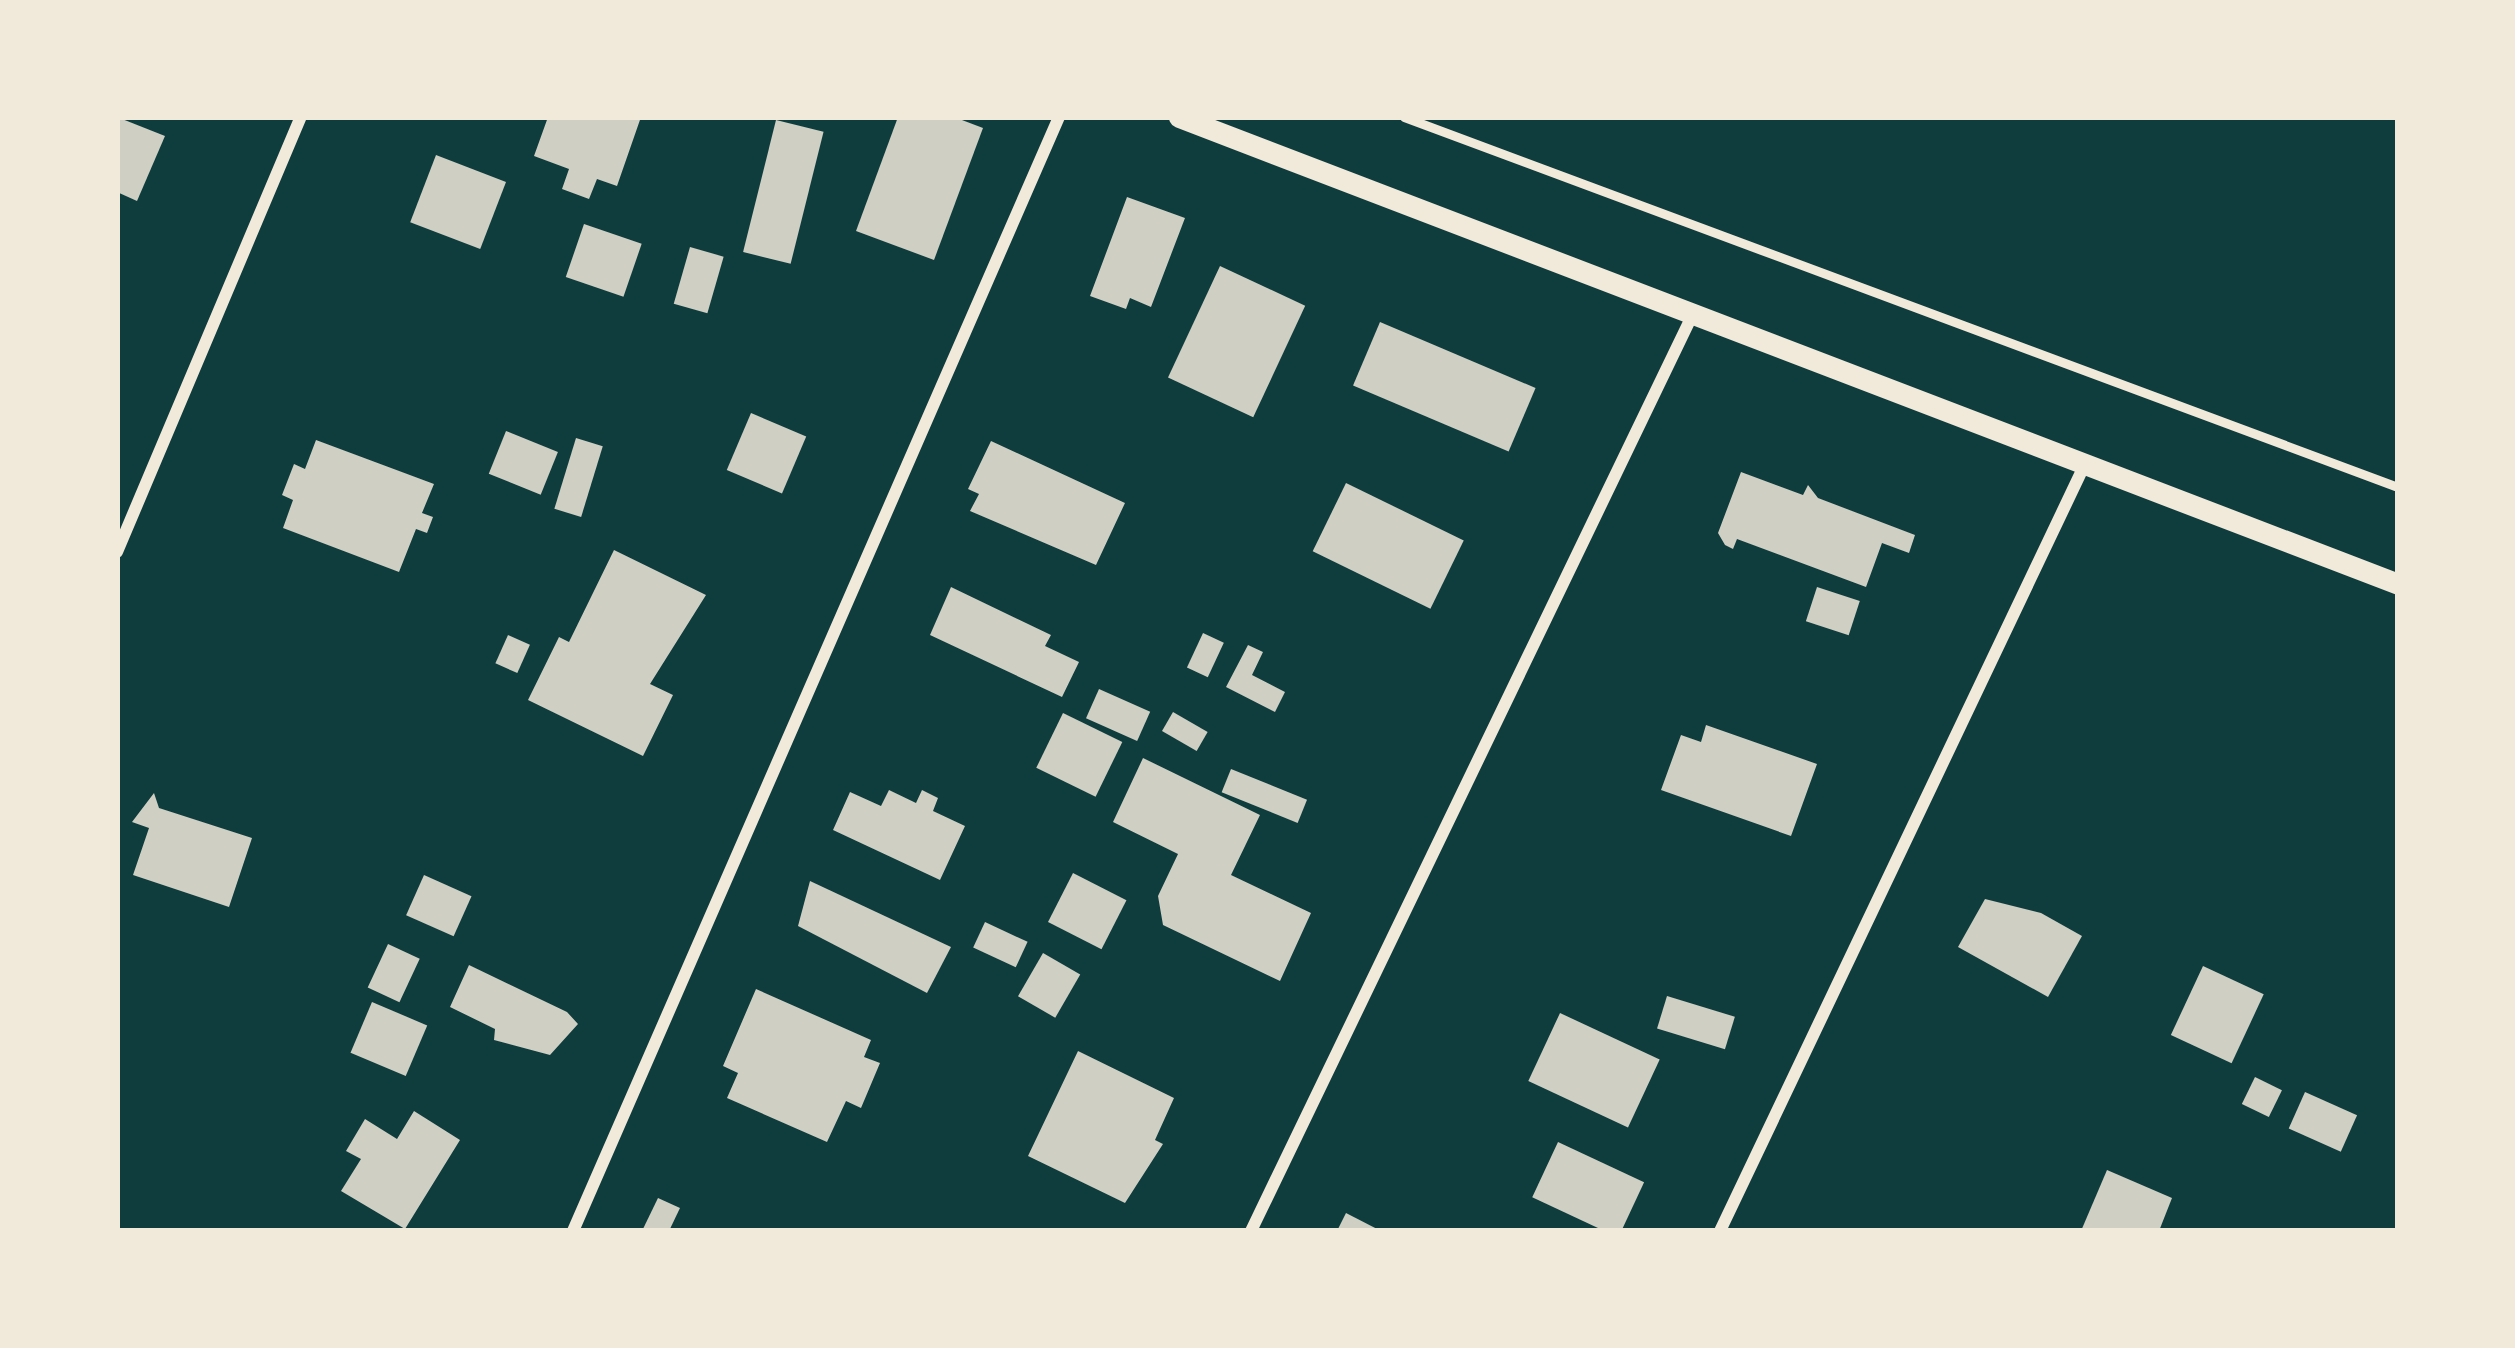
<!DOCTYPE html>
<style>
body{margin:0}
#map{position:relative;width:2515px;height:1348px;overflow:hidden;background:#0f3d3e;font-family:"Fira Sans Condensed",sans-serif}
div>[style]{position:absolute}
.building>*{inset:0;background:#cfcfc3;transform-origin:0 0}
.service>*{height:9px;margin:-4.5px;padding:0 4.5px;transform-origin:4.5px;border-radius:4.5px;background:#f1e9da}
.minor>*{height:12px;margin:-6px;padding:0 6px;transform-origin:6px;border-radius:6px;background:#f1e9da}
.tertiary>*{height:21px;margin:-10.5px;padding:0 10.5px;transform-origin:10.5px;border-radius:10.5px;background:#f1e9da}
span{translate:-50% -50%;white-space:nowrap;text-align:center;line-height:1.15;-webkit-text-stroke:9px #f1e9da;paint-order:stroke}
.frame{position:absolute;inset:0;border:120px solid #f1e9da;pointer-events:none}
</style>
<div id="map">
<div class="building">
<i style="clip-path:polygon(117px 117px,165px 136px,137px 201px,117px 192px)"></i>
<i style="clip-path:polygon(548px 117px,641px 117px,617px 186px,597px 179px,589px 199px,562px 189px,569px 169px,534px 156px)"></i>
<i style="clip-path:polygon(898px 117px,954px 117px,983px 128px,934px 260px,856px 231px)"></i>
<i style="left:776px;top:120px;width:49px;height:136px;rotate:14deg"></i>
<i style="left:436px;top:155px;width:75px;height:72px;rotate:21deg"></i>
<i style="clip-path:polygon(1127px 197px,1185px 218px,1151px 307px,1130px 298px,1126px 309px,1090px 296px)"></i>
<i style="left:584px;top:224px;width:61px;height:56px;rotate:19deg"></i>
<i style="left:690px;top:247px;width:35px;height:59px;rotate:16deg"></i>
<i style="left:1220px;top:266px;width:94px;height:123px;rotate:25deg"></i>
<i style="left:1380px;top:322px;width:169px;height:69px;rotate:23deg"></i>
<i style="left:751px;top:413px;width:60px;height:62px;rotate:23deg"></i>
<i style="left:506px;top:431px;width:56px;height:46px;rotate:22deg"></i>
<i style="left:576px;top:438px;width:28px;height:74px;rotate:17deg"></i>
<i style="clip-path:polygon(316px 440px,434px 484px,422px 513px,433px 517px,427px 533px,416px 529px,399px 572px,283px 528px,293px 500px,282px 495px,294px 464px,305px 469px)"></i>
<i style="clip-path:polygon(991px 441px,1125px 503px,1096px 565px,970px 511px,979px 494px,968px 489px)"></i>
<i style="clip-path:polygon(1741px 472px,1803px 495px,1808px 485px,1818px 498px,1915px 535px,1909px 553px,1882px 543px,1866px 587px,1737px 539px,1733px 549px,1725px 545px,1718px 533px)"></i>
<i style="left:1346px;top:483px;width:131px;height:76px;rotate:26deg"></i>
<i style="clip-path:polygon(614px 550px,706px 595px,650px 684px,673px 695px,643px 756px,528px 700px,559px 637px,569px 642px)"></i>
<i style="clip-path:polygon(951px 587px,1051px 635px,1045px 646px,1079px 662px,1062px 697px,930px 635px)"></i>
<i style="left:1817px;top:587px;width:45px;height:36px;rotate:18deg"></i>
<i style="left:1203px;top:633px;width:23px;height:38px;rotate:25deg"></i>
<i style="left:508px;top:635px;width:24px;height:31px;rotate:24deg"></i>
<i style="clip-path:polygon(1248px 645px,1263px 652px,1252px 675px,1285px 692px,1275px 712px,1226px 687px)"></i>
<i style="left:1099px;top:689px;width:56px;height:32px;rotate:24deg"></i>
<i style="left:1173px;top:712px;width:40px;height:22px;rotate:30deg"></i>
<i style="left:1063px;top:713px;width:66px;height:61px;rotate:26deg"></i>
<i style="clip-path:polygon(1706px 725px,1817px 764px,1791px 836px,1661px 790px,1681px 735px,1701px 742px)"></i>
<i style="clip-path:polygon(1143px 758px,1260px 815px,1231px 875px,1311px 913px,1280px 981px,1163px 925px,1158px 896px,1178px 854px,1113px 822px)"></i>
<i style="left:1231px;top:769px;width:82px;height:25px;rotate:22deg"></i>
<i style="clip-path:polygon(889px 790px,916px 803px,922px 790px,938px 798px,933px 811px,965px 826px,940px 880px,833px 830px,850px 792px,881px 806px)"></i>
<i style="clip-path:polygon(154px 793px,159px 808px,252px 838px,229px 907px,133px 875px,149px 828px,132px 822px)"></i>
<i style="left:1073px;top:873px;width:60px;height:55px;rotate:27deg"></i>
<i style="left:424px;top:875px;width:52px;height:44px;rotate:24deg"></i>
<i style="clip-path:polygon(810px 881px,951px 947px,927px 993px,798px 926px)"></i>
<i style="clip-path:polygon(1985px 899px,2041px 913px,2082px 936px,2048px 997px,1958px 947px)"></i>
<i style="left:985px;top:922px;width:47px;height:28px;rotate:25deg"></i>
<i style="left:388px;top:944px;width:35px;height:48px;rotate:25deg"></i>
<i style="left:1043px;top:953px;width:43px;height:50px;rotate:30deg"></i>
<i style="clip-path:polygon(469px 965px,567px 1012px,578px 1024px,550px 1055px,494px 1040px,495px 1029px,450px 1007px)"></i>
<i style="left:2203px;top:966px;width:67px;height:76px;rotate:25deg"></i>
<i style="clip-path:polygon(756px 989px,871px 1040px,864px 1057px,880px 1063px,861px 1108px,846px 1101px,827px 1142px,727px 1098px,738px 1073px,723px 1066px)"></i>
<i style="left:1667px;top:996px;width:71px;height:34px;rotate:17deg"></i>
<i style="left:372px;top:1002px;width:60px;height:55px;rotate:23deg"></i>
<i style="left:1560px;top:1013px;width:110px;height:75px;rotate:25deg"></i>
<i style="clip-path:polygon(1078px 1051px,1174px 1098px,1155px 1140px,1163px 1144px,1125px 1203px,1028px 1156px)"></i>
<i style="left:2255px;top:1077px;width:30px;height:30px;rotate:26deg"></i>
<i style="left:2305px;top:1092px;width:57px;height:40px;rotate:24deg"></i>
<i style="clip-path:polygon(414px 1111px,460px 1140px,405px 1229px,341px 1191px,361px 1159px,346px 1151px,365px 1119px,397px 1139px)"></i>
<i style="left:1558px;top:1142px;width:95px;height:61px;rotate:25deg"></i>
<i style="clip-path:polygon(2107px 1170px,2172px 1198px,2159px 1231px,2081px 1231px)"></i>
<i style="clip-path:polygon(658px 1198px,680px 1208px,669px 1231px,642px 1231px)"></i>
<i style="clip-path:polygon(1346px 1213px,1381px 1231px,1337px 1231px)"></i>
</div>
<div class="service">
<i style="left:1404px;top:117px;width:1061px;rotate:20.42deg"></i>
</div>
<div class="minor">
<i style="left:117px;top:552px;width:472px;rotate:-67.1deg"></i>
<i style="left:573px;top:1231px;width:1215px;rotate:-66.43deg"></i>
<i style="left:1251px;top:1231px;width:1016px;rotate:-64.27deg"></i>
<i style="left:1720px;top:1231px;width:847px;rotate:-64.55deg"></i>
</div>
<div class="tertiary">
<i style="left:1179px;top:117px;width:1305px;rotate:20.96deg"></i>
</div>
<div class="frame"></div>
</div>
